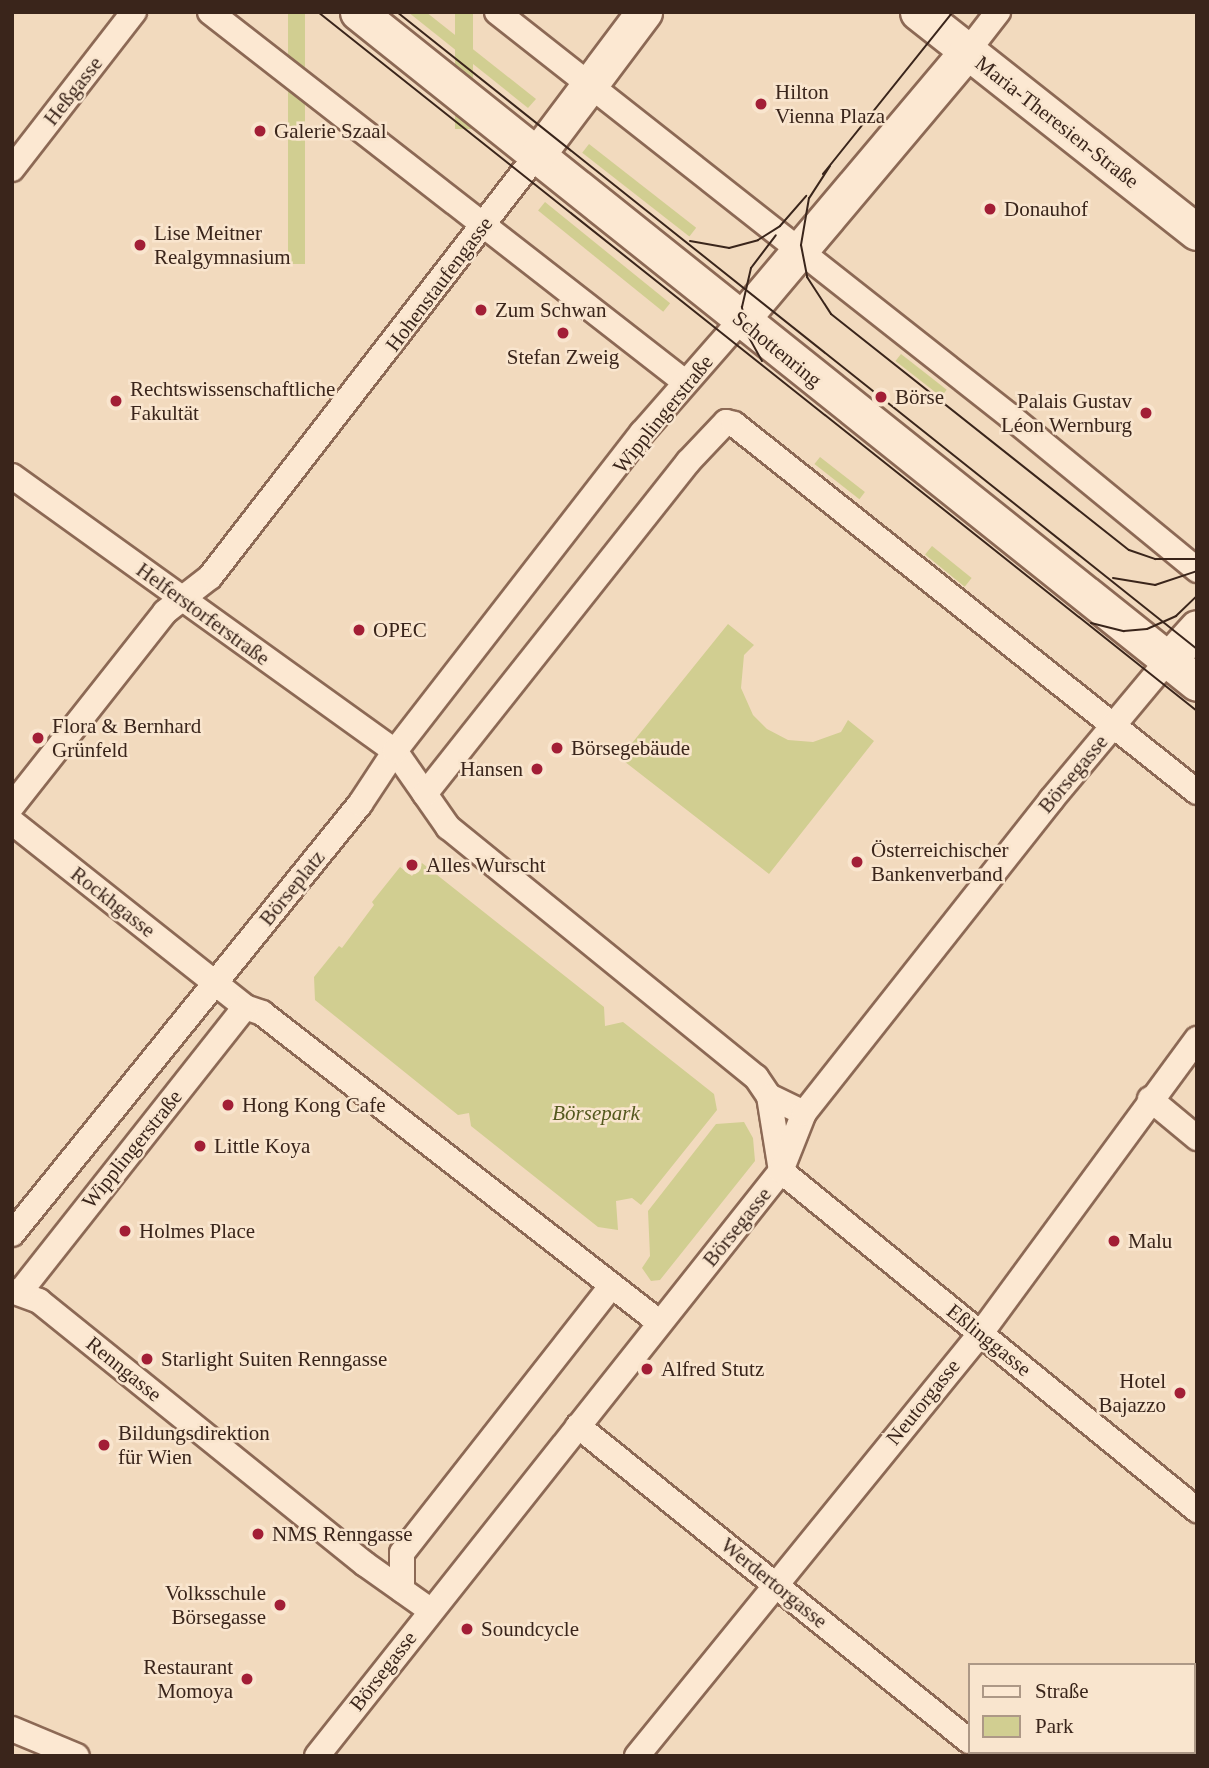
<!DOCTYPE html>
<meta charset="utf-8">
<style>
body{margin:0}
#map{position:relative;width:1209px;height:1768px;overflow:hidden;background:#f2dabe;font-family:Georgia,serif}
div>[style]{position:absolute}
.green>*{inset:0;background:#d1ce91;transform-origin:0 0}
.roads{filter:drop-shadow(2px 0 #8c6955) drop-shadow(-2px 0 #8c6955) drop-shadow(0 2px #8c6955) drop-shadow(0 -2px #8c6955)}
.street>*{height:24px;margin:-12px;padding:0 12px;transform-origin:12px;border-radius:12px;background:#fce8d2}
.secondary>*{height:35px;margin:-17.5px;padding:0 17.5px;transform-origin:17.5px;border-radius:17.5px;background:#fce8d2}
.tram>*{height:2px;margin:-1px;padding:0 1px;transform-origin:1px;border-radius:1px;background:#3a251b}
.dots>*{width:19px;height:19px;translate:-50% -50%;box-sizing:border-box;border:4px solid #f9e5ce;border-radius:50%}
span{translate:-50% -50%;white-space:nowrap;text-align:center;line-height:1.15;-webkit-text-stroke:5px #f9e5ce;paint-order:stroke}
.street-label{font-size:21px;color:#3a251b}
.poi-label{font-size:21px;color:#3a251b}
.left{translate:0 -50%;text-align:left}
.right{translate:-100% -50%;text-align:right}
.park-label{font-size:21px;color:#54591f;font-style:italic}
.frame{position:absolute;inset:0;border:14px solid #3a251b;pointer-events:none}
.legend{position:absolute;left:968px;top:1663px;width:228px;height:91px;box-sizing:border-box;background:#f9e5ce;border:2px solid #ad9886;margin:0;padding:9px 12px;list-style:none;font-size:21px;color:#3a251b}
.legend li{display:flex;align-items:center;gap:14px;height:35px}
.legend b{width:35px;border:2px solid #ad9886}
</style>
<div id="map">
<div class="green">
<i style="left:288px;top:12px;width:17px;height:252px"></i>
<i style="clip-path:polygon(408px 12px,426px 12px,536px 99px,528px 108px)"></i>
<i style="left:455px;top:12px;width:18px;height:117px"></i>
<i style="left:589px;top:144px;width:136px;height:11px;rotate:38deg"></i>
<i style="left:545px;top:202px;width:161px;height:11px;rotate:39deg"></i>
<i style="left:901px;top:354px;width:58px;height:9px;rotate:38deg"></i>
<i style="left:820px;top:457px;width:57px;height:9px;rotate:38deg"></i>
<i style="left:932px;top:546px;width:51px;height:11px;rotate:39deg"></i>
<i style="clip-path:polygon(728px 624px,754px 645px,744px 655px,741px 688px,753px 715px,767px 729px,788px 740px,813px 742px,841px 732px,848px 720px,874px 741px,769px 874px,620px 758px)"></i>
<i style="clip-path:polygon(422px 863px,604px 1007px,605px 1026px,623px 1022px,714px 1094px,717px 1110px,641px 1205px,632px 1198px,616px 1201px,618px 1230px,598px 1227px,471px 1126px,469px 1113px,458px 1115px,315px 1000px,314px 977px,339px 946px,342px 948px,374px 905px,372px 902px,400px 867px,412px 876px)"></i>
<i style="clip-path:polygon(744px 1122px,753px 1138px,755px 1161px,660px 1280px,651px 1281px,642px 1268px,650px 1256px,648px 1211px,716px 1124px)"></i>
</div>
<div class="roads">
<div class="street">
<i style="left:210px;top:12px;width:602px;rotate:37.92deg"></i>
<i style="left:497px;top:12px;width:654px;rotate:38.24deg"></i>
<i style="left:1011px;top:417px;width:241px;rotate:39.4deg"></i>
<i style="left:967px;top:52px;width:51px;rotate:-52.2deg"></i>
<i style="left:12px;top:169px;width:199px;rotate:-52.2deg"></i>
<i style="left:12px;top:476px;width:472px;rotate:35.7deg"></i>
<i style="left:395px;top:751px;width:93px;rotate:55.1deg"></i>
<i style="left:448px;top:827px;width:397px;rotate:39.1deg"></i>
<i style="left:756px;top:1077px;width:23px;rotate:56deg"></i>
<i style="left:769px;top:1096px;width:39px;rotate:26deg"></i>
<i style="left:425px;top:794px;width:424px;rotate:-51.6deg"></i>
<i style="left:688px;top:462px;width:55px;rotate:-46.5deg"></i>
<i style="left:726px;top:422px;width:8px;rotate:14deg"></i>
<i style="left:734px;top:424px;width:591px;rotate:38.48deg"></i>
<i style="left:12px;top:806px;width:247px;rotate:-51.7deg"></i>
<i style="left:165px;top:612px;width:57px;rotate:-37.9deg"></i>
<i style="left:210px;top:577px;width:532px;rotate:-52.25deg"></i>
<i style="left:12px;top:822px;width:298px;rotate:38.4deg"></i>
<i style="left:245px;top:1007px;width:18px;rotate:19deg"></i>
<i style="left:262px;top:1013px;width:504px;rotate:37.91deg"></i>
<i style="left:769px;top:1096px;width:76px;rotate:80.9deg"></i>
<i style="left:781px;top:1171px;width:537px;rotate:39.18deg"></i>
<i style="left:1150px;top:1099px;width:61px;rotate:39.7deg"></i>
<i style="left:12px;top:1234px;width:553px;rotate:-51.02deg"></i>
<i style="left:360px;top:804px;width:64px;rotate:-56.6deg"></i>
<i style="left:395px;top:751px;width:403px;rotate:-52.2deg"></i>
<i style="left:642px;top:433px;width:150px;rotate:-48.8deg"></i>
<i style="left:12px;top:1291px;width:29px;rotate:20deg"></i>
<i style="left:39px;top:1301px;width:419px;rotate:38.9deg"></i>
<i style="left:365px;top:1564px;width:80px;rotate:35.3deg"></i>
<i style="left:20px;top:1292px;width:363px;rotate:-51.7deg"></i>
<i style="left:578px;top:1426px;width:502px;rotate:38.86deg"></i>
<i style="left:402px;top:1590px;width:37px;rotate:-90deg"></i>
<i style="left:402px;top:1553px;width:340px;rotate:-51.9deg"></i>
<i style="left:12px;top:1729px;width:70px;rotate:22.6deg"></i>
<i style="left:983px;top:1752px;width:6px;rotate:39deg"></i>
<i style="left:317px;top:1756px;width:747px;rotate:-51.58deg"></i>
<i style="left:781px;top:1171px;width:62px;rotate:-68.4deg"></i>
<i style="left:804px;top:1113px;width:399px;rotate:-51.7deg"></i>
<i style="left:1051px;top:800px;width:182px;rotate:-50.1deg"></i>
<i style="left:637px;top:1756px;width:545px;rotate:-50.88deg"></i>
<i style="left:981px;top:1333px;width:365px;rotate:-53.7deg"></i>
</div>
<div class="secondary">
<i style="left:358px;top:12px;width:1074px;rotate:38.65deg"></i>
<i style="left:918px;top:12px;width:355px;rotate:38.3deg"></i>
<i style="left:536px;top:156px;width:180px;rotate:-53.1deg"></i>
<i style="left:741px;top:320px;width:351px;rotate:-49.9deg"></i>
<i style="left:1168px;top:660px;width:43px;rotate:-47.8deg"></i>
</div>
</div>
<div class="tram">
<i style="left:318px;top:12px;width:1123px;rotate:38.49deg"></i>
<i style="left:397px;top:12px;width:1023px;rotate:38.53deg"></i>
<i style="left:830px;top:166px;width:38px;rotate:123deg"></i>
<i style="left:809px;top:198px;width:48px;rotate:99.7deg"></i>
<i style="left:801px;top:245px;width:33px;rotate:79deg"></i>
<i style="left:807px;top:277px;width:44px;rotate:57deg"></i>
<i style="left:831px;top:314px;width:380px;rotate:38.4deg"></i>
<i style="left:1129px;top:550px;width:28px;rotate:19deg"></i>
<i style="left:1155px;top:559px;width:42px"></i>
<i style="left:823px;top:174px;width:208px;rotate:-51.3deg"></i>
<i style="left:690px;top:241px;width:40px;rotate:10deg"></i>
<i style="left:729px;top:248px;width:30px;rotate:-15deg"></i>
<i style="left:758px;top:240px;width:26px;rotate:-32deg"></i>
<i style="left:780px;top:226px;width:40px;rotate:-49deg"></i>
<i style="left:762px;top:361px;width:29px;rotate:-119deg"></i>
<i style="left:748px;top:336px;width:30px;rotate:-102deg"></i>
<i style="left:742px;top:307px;width:40px;rotate:-77deg"></i>
<i style="left:751px;top:268px;width:41px;rotate:-52.9deg"></i>
<i style="left:1113px;top:578px;width:43px;rotate:9.5deg"></i>
<i style="left:1155px;top:585px;width:44px;rotate:-18.4deg"></i>
<i style="left:1091px;top:623px;width:34px;rotate:14deg"></i>
<i style="left:1124px;top:631px;width:23px;rotate:-5deg"></i>
<i style="left:1147px;top:629px;width:32px;rotate:-24deg"></i>
<i style="left:1176px;top:616px;width:29px;rotate:-44deg"></i>
</div>
<div class="dots">
<i style="left:761px;top:104px;background:#a21e36"></i>
<i style="left:260px;top:131px;background:#a21e36"></i>
<i style="left:990px;top:209px;background:#a21e36"></i>
<i style="left:140px;top:245px;background:#a21e36"></i>
<i style="left:481px;top:310px;background:#a21e36"></i>
<i style="left:563px;top:333px;background:#a21e36"></i>
<i style="left:881px;top:397px;background:#a21e36"></i>
<i style="left:116px;top:401px;background:#a21e36"></i>
<i style="left:1146px;top:413px;background:#a21e36"></i>
<i style="left:359px;top:630px;background:#a21e36"></i>
<i style="left:38px;top:738px;background:#a21e36"></i>
<i style="left:557px;top:748px;background:#a21e36"></i>
<i style="left:537px;top:769px;background:#a21e36"></i>
<i style="left:857px;top:862px;background:#a21e36"></i>
<i style="left:412px;top:865px;background:#a21e36"></i>
<i style="left:228px;top:1105px;background:#a21e36"></i>
<i style="left:200px;top:1146px;background:#a21e36"></i>
<i style="left:125px;top:1231px;background:#a21e36"></i>
<i style="left:1114px;top:1241px;background:#a21e36"></i>
<i style="left:147px;top:1359px;background:#a21e36"></i>
<i style="left:647px;top:1369px;background:#a21e36"></i>
<i style="left:1180px;top:1393px;background:#a21e36"></i>
<i style="left:104px;top:1445px;background:#a21e36"></i>
<i style="left:258px;top:1534px;background:#a21e36"></i>
<i style="left:280px;top:1605px;background:#a21e36"></i>
<i style="left:467px;top:1629px;background:#a21e36"></i>
<i style="left:247px;top:1679px;background:#a21e36"></i>
</div>
<div class="street-label">
<span style="left:73px;top:91px;rotate:-52deg">Heßgasse</span>
<span style="left:1057px;top:122px;rotate:38deg">Maria-Theresien-Straße</span>
<span style="left:439px;top:284px;rotate:-53deg">Hohenstaufengasse</span>
<span style="left:777px;top:349px;rotate:39deg">Schottenring</span>
<span style="left:663px;top:414px;rotate:-51deg">Wipplingerstraße</span>
<span style="left:203px;top:614px;rotate:36deg">Helferstorferstraße</span>
<span style="left:1073px;top:774px;rotate:-50deg">Börsegasse</span>
<span style="left:292px;top:888px;rotate:-51deg">Börseplatz</span>
<span style="left:113px;top:902px;rotate:38deg">Rockhgasse</span>
<span style="left:132px;top:1149px;rotate:-51deg">Wipplingerstraße</span>
<span style="left:737px;top:1227px;rotate:-51deg">Börsegasse</span>
<span style="left:989px;top:1340px;rotate:39deg">Eßlinggasse</span>
<span style="left:124px;top:1369px;rotate:39deg">Renngasse</span>
<span style="left:923px;top:1402px;rotate:-51deg">Neutorgasse</span>
<span style="left:774px;top:1583px;rotate:39deg">Werdertorgasse</span>
<span style="left:383px;top:1671px;rotate:-52deg">Börsegasse</span>
</div>
<div class="poi-label">
<span class="left" style="left:775px;top:104px">Hilton<br>Vienna Plaza</span>
<span class="left" style="left:274px;top:131px">Galerie Szaal</span>
<span class="left" style="left:1004px;top:209px">Donauhof</span>
<span class="left" style="left:154px;top:245px">Lise Meitner<br>Realgymnasium</span>
<span class="left" style="left:495px;top:310px">Zum Schwan</span>
<span style="left:563px;top:357px">Stefan Zweig</span>
<span class="left" style="left:130px;top:401px">Rechtswissenschaftliche<br>Fakultät</span>
<span class="left" style="left:895px;top:397px">Börse</span>
<span class="right" style="left:1132px;top:413px">Palais Gustav<br>Léon Wernburg</span>
<span class="left" style="left:373px;top:630px">OPEC</span>
<span class="left" style="left:52px;top:738px">Flora &amp; Bernhard<br>Grünfeld</span>
<span class="left" style="left:571px;top:748px">Börsegebäude</span>
<span class="right" style="left:523px;top:769px">Hansen</span>
<span class="left" style="left:871px;top:862px">Österreichischer<br>Bankenverband</span>
<span class="left" style="left:426px;top:865px">Alles Wurscht</span>
<span class="left" style="left:242px;top:1105px">Hong Kong Cafe</span>
<span class="left" style="left:214px;top:1146px">Little Koya</span>
<span class="left" style="left:139px;top:1231px">Holmes Place</span>
<span class="left" style="left:1128px;top:1241px">Malu</span>
<span class="left" style="left:161px;top:1359px">Starlight Suiten Renngasse</span>
<span class="left" style="left:661px;top:1369px">Alfred Stutz</span>
<span class="right" style="left:1166px;top:1393px">Hotel<br>Bajazzo</span>
<span class="left" style="left:118px;top:1445px">Bildungsdirektion<br>für Wien</span>
<span class="left" style="left:272px;top:1534px">NMS Renngasse</span>
<span class="right" style="left:266px;top:1605px">Volksschule<br>Börsegasse</span>
<span class="left" style="left:481px;top:1629px">Soundcycle</span>
<span class="right" style="left:233px;top:1679px">Restaurant<br>Momoya</span>
</div>
<div class="park-label">
<span style="left:596px;top:1113px">Börsepark</span>
</div>
<div class="frame"></div>
<ul class="legend">
<li><b style="height:9px;background:#fce8d2"></b>Straße</li>
<li><b style="height:19px;background:#d1ce91"></b>Park</li>
</ul>
</div>
